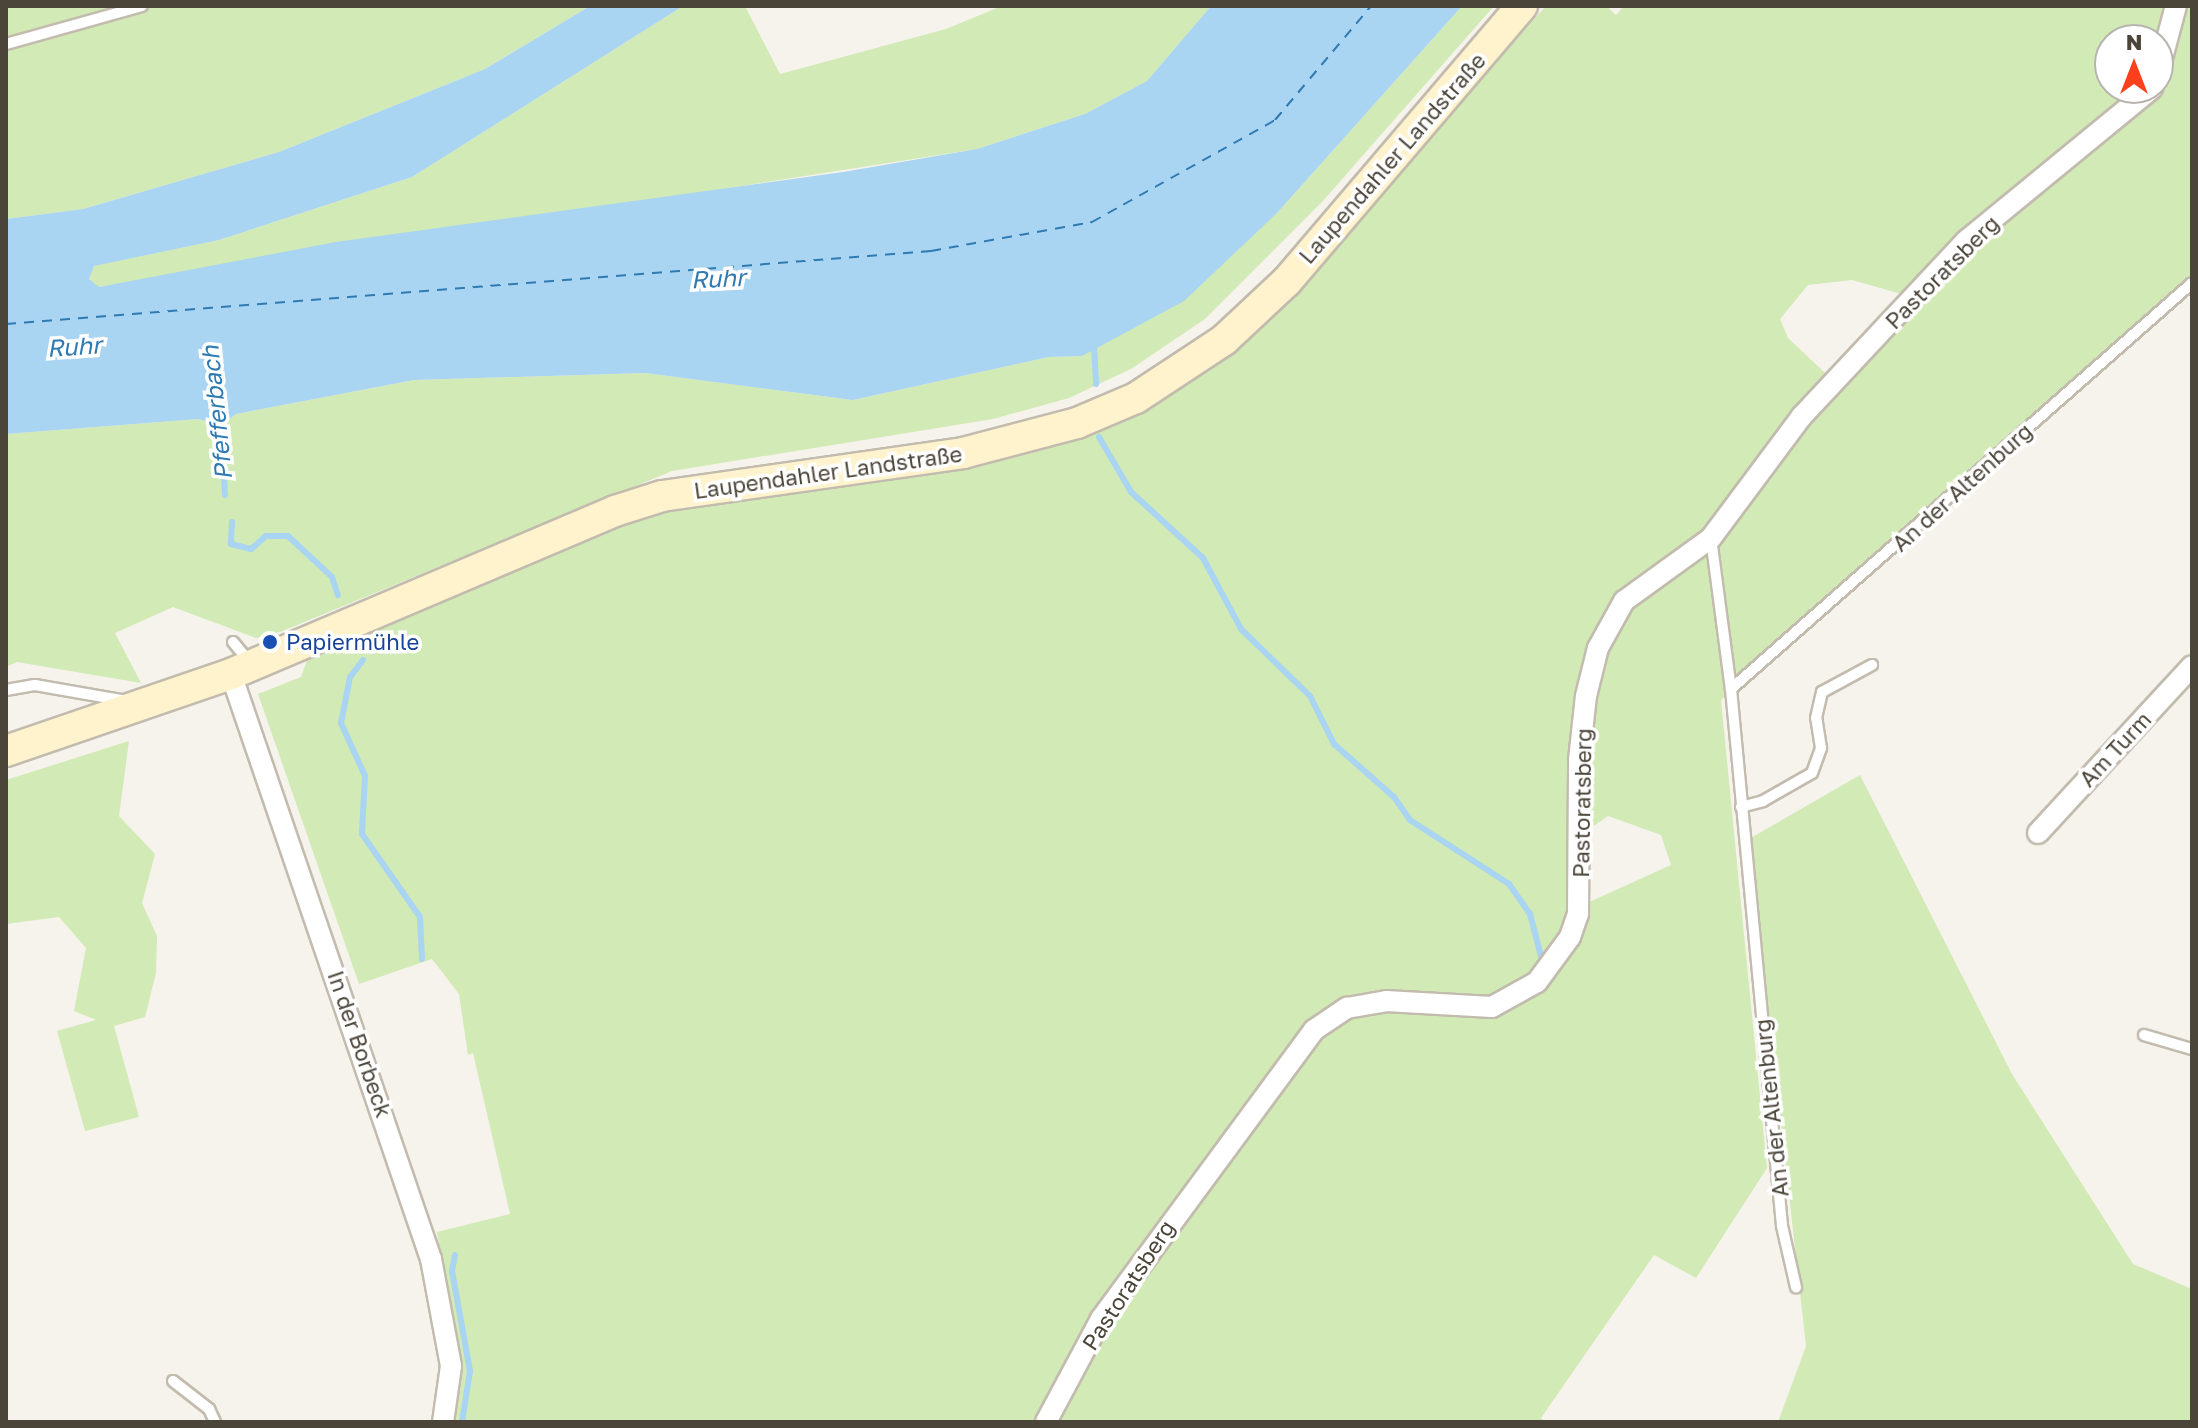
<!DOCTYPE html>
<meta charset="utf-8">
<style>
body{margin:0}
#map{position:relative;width:2198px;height:1428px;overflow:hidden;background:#f6f3ec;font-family:"Golos Text",sans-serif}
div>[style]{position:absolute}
.green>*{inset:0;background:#d2eab5}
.water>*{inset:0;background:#a9d4f2}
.stream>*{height:6px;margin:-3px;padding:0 3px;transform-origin:3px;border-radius:3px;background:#a9d4f2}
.ferry>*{height:2px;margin-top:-1px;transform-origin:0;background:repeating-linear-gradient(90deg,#2e7ab2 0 10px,transparent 0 18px)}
.roads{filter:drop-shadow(2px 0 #c2bbae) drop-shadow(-2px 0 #c2bbae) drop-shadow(0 2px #c2bbae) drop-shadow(0 -2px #c2bbae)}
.lane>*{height:10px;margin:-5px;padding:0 5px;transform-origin:5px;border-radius:5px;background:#fff}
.street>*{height:20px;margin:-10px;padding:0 10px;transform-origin:10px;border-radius:10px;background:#fff}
.secondary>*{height:30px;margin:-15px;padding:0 15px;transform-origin:15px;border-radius:15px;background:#fff3cd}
.dots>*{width:22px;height:22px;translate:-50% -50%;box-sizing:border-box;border:4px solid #fff;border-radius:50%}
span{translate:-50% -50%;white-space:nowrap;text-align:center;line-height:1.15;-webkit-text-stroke:7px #fff;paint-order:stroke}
.street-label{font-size:22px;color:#4b4439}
.transit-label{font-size:22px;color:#164399}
.left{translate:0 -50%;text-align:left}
.water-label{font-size:24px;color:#2e7ab2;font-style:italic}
.frame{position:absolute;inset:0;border:8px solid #4b4439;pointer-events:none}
.north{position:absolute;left:2094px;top:24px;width:80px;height:80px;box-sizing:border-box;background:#fff;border:2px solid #b7b4b0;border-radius:50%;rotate:0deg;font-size:22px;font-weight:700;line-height:32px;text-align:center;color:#4b4439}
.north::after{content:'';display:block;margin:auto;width:28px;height:36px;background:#fc3f1d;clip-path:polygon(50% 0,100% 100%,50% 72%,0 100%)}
</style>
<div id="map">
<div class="green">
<i style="clip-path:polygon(6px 6px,590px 6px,485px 69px,279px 152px,83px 209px,6px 219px)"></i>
<i style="clip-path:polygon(683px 6px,745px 6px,780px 74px,946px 29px,1002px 6px,1211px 6px,1147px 81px,1085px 114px,977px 149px,98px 287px,89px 279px,93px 266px,219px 240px,412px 177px)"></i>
<i style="clip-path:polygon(1462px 6px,1494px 6px,1322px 202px,1205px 319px,1131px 369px,1069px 398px,993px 419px,672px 471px,280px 632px,256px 638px,173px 607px,115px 633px,141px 683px,17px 662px,6px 667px,6px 434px,198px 419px,222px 425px,236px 414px,414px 380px,645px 373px,853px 400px,1049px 357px,1082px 356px,1277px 213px)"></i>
<i style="clip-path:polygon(evenodd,1546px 6px,1606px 6px,1616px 15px,1624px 6px,2192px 6px,2192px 275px,1721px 700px,1767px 1168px,1696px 1278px,1654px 1255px,1541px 1418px,1545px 1422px,455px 1422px,459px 1368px,437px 1232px,510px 1214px,473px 1053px,468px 1055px,459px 994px,432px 959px,359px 984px,258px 694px,301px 677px,309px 655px,615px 521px,669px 506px,1026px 447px,1297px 286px,1546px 6px,2110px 40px,2158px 40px,2158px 88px,2110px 88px,2110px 40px,1546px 6px,1852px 280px,1919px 299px,1840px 387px,1788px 338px,1780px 319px,1808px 285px,1852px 280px,1546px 6px,1608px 816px,1661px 835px,1671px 865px,1587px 903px,1575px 839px,1608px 816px)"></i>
<i style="clip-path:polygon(129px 741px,119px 816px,155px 854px,142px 903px,157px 936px,156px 973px,145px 1017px,114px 1026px,139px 1117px,85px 1131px,57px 1031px,96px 1020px,74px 1011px,86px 948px,59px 917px,6px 924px,6px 780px)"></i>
<i style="clip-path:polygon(1860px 775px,2012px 1074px,2133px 1264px,2192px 1289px,2192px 1422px,1778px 1422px,1806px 1346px,1749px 839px)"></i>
</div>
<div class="water">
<i style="clip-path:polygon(590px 6px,683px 6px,412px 177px,219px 240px,94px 266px,89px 279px,99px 287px,336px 242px,843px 172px,977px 149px,1085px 114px,1147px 81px,1211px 6px,1462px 6px,1277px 213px,1184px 301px,1082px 356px,1049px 357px,853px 400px,645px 373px,414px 380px,236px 414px,222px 425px,198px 419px,6px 434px,6px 219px,83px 209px,279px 152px,485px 69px)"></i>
</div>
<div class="stream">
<i style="left:1094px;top:344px;width:40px;rotate:87.1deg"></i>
<i style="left:221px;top:419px;width:76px;rotate:87deg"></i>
<i style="left:1099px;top:437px;width:64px;rotate:59.8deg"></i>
<i style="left:1131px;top:492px;width:98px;rotate:42.5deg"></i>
<i style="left:1203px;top:558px;width:81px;rotate:61.8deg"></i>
<i style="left:1241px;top:629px;width:96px;rotate:44.2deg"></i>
<i style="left:1310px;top:696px;width:54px;rotate:63.4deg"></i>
<i style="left:1334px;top:744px;width:80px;rotate:41.5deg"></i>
<i style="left:1394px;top:797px;width:28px;rotate:55deg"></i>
<i style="left:1410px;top:820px;width:118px;rotate:32.9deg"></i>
<i style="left:1509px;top:884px;width:37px;rotate:55deg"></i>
<i style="left:1530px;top:914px;width:52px;rotate:75.4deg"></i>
<i style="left:232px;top:522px;width:22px;rotate:93deg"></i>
<i style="left:231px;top:544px;width:21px;rotate:14deg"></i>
<i style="left:251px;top:549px;width:20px;rotate:-41deg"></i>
<i style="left:266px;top:536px;width:22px"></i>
<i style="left:288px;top:536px;width:60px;rotate:43deg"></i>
<i style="left:332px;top:577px;width:19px;rotate:72deg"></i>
<i style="left:363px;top:660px;width:21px;rotate:127deg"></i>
<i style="left:350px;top:677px;width:47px;rotate:101.1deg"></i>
<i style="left:341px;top:723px;width:58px;rotate:65.6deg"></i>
<i style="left:365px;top:776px;width:58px;rotate:93deg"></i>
<i style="left:362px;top:834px;width:101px;rotate:55.1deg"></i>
<i style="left:420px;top:917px;width:42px;rotate:87.3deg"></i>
<i style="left:455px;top:1255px;width:16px;rotate:101deg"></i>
<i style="left:452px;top:1271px;width:102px;rotate:79.8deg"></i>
<i style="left:470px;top:1371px;width:52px;rotate:98.9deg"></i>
</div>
<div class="ferry">
<i style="left:6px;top:324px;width:928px;rotate:-4.51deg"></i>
<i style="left:931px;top:251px;width:164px;rotate:-10.2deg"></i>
<i style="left:1092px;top:222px;width:210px;rotate:-29.1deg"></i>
<i style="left:1275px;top:120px;width:149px;rotate:-49.9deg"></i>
</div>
<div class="roads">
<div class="lane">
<i style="left:6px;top:44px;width:141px;rotate:-15.6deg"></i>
<i style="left:1711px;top:538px;width:152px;rotate:82.5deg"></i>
<i style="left:1731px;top:689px;width:539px;rotate:84.57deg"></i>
<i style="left:1782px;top:1226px;width:63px;rotate:77.1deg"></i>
<i style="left:233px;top:642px;width:26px;rotate:50deg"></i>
<i style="left:1731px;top:689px;width:614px;rotate:-41.37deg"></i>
<i style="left:6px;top:690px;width:29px;rotate:-10deg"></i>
<i style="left:35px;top:685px;width:93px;rotate:9.9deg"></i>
<i style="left:1741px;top:807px;width:23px;rotate:-15deg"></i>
<i style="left:1763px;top:801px;width:56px;rotate:-29.7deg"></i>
<i style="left:1812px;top:773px;width:27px;rotate:-70deg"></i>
<i style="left:1821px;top:748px;width:30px;rotate:-99deg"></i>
<i style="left:1816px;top:718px;width:27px;rotate:-77deg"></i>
<i style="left:1822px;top:692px;width:57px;rotate:-28.4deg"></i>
<i style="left:2144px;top:1035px;width:50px;rotate:16.3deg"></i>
<i style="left:173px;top:1381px;width:46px;rotate:37.9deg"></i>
<i style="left:209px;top:1409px;width:14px;rotate:65deg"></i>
</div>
<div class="street">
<i style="left:2158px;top:73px;width:69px;rotate:-75deg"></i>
<i style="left:231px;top:674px;width:618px;rotate:71.13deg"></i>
<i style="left:431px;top:1259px;width:109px;rotate:79.4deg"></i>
<i style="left:451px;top:1366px;width:57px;rotate:98.1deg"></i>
<i style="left:2038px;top:833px;width:227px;rotate:-47.3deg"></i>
<i style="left:1046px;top:1422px;width:117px;rotate:-61.9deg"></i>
<i style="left:1101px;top:1319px;width:359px;rotate:-53.6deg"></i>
<i style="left:1314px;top:1030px;width:40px;rotate:-34deg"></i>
<i style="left:1347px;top:1008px;width:40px;rotate:-10deg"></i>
<i style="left:1386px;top:1001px;width:106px;rotate:3.2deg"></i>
<i style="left:1492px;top:1007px;width:51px;rotate:-29.1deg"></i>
<i style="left:1537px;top:982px;width:56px;rotate:-53.7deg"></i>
<i style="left:1570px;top:937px;width:24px;rotate:-71deg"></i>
<i style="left:1578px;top:914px;width:154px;rotate:-89.6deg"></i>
<i style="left:1579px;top:760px;width:64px;rotate:-83.8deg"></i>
<i style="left:1586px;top:696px;width:49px;rotate:-76deg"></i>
<i style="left:1598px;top:648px;width:54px;rotate:-61deg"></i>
<i style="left:1624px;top:601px;width:107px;rotate:-35.9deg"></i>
<i style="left:1711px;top:538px;width:152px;rotate:-53.3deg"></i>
<i style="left:1802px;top:416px;width:240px;rotate:-46.9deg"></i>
<i style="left:1966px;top:241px;width:241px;rotate:-39.4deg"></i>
</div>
<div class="secondary">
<i style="left:6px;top:751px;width:238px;rotate:-18.9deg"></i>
<i style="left:231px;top:674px;width:417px;rotate:-23deg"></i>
<i style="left:615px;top:511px;width:49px;rotate:-17.7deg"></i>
<i style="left:662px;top:496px;width:304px;rotate:-8.1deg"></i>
<i style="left:963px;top:453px;width:118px;rotate:-14.7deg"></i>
<i style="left:1077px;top:423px;width:64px;rotate:-23deg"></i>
<i style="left:1136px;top:398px;width:105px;rotate:-33.4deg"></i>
<i style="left:1224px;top:340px;width:86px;rotate:-43.1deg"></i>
<i style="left:1287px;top:281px;width:362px;rotate:-49.5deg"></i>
</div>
</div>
<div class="dots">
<i style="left:270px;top:642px;background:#1a4fb4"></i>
</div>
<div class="street-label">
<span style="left:1392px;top:158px;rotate:-49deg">Laupendahler Landstraße</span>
<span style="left:1942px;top:272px;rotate:-45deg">Pastoratsberg</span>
<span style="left:828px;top:472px;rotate:-8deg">Laupendahler Landstraße</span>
<span style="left:1962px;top:487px;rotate:-42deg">An der Altenburg</span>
<span style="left:2115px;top:749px;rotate:-47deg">Am Turm</span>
<span style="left:1582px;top:803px;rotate:-89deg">Pastoratsberg</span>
<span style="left:360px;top:1044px;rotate:71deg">In der Borbeck</span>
<span style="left:1771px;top:1108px;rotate:-96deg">An der Altenburg</span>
<span style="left:1128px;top:1285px;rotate:-57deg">Pastoratsberg</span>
</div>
<div class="transit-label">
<span class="left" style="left:286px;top:642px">Papiermühle</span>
</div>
<div class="water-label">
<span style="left:718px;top:278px;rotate:-3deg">Ruhr</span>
<span style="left:74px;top:346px;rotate:-4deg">Ruhr</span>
<span style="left:216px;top:413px;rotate:-96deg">Pfefferbach</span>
</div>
<div class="frame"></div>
<div class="north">N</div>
</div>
